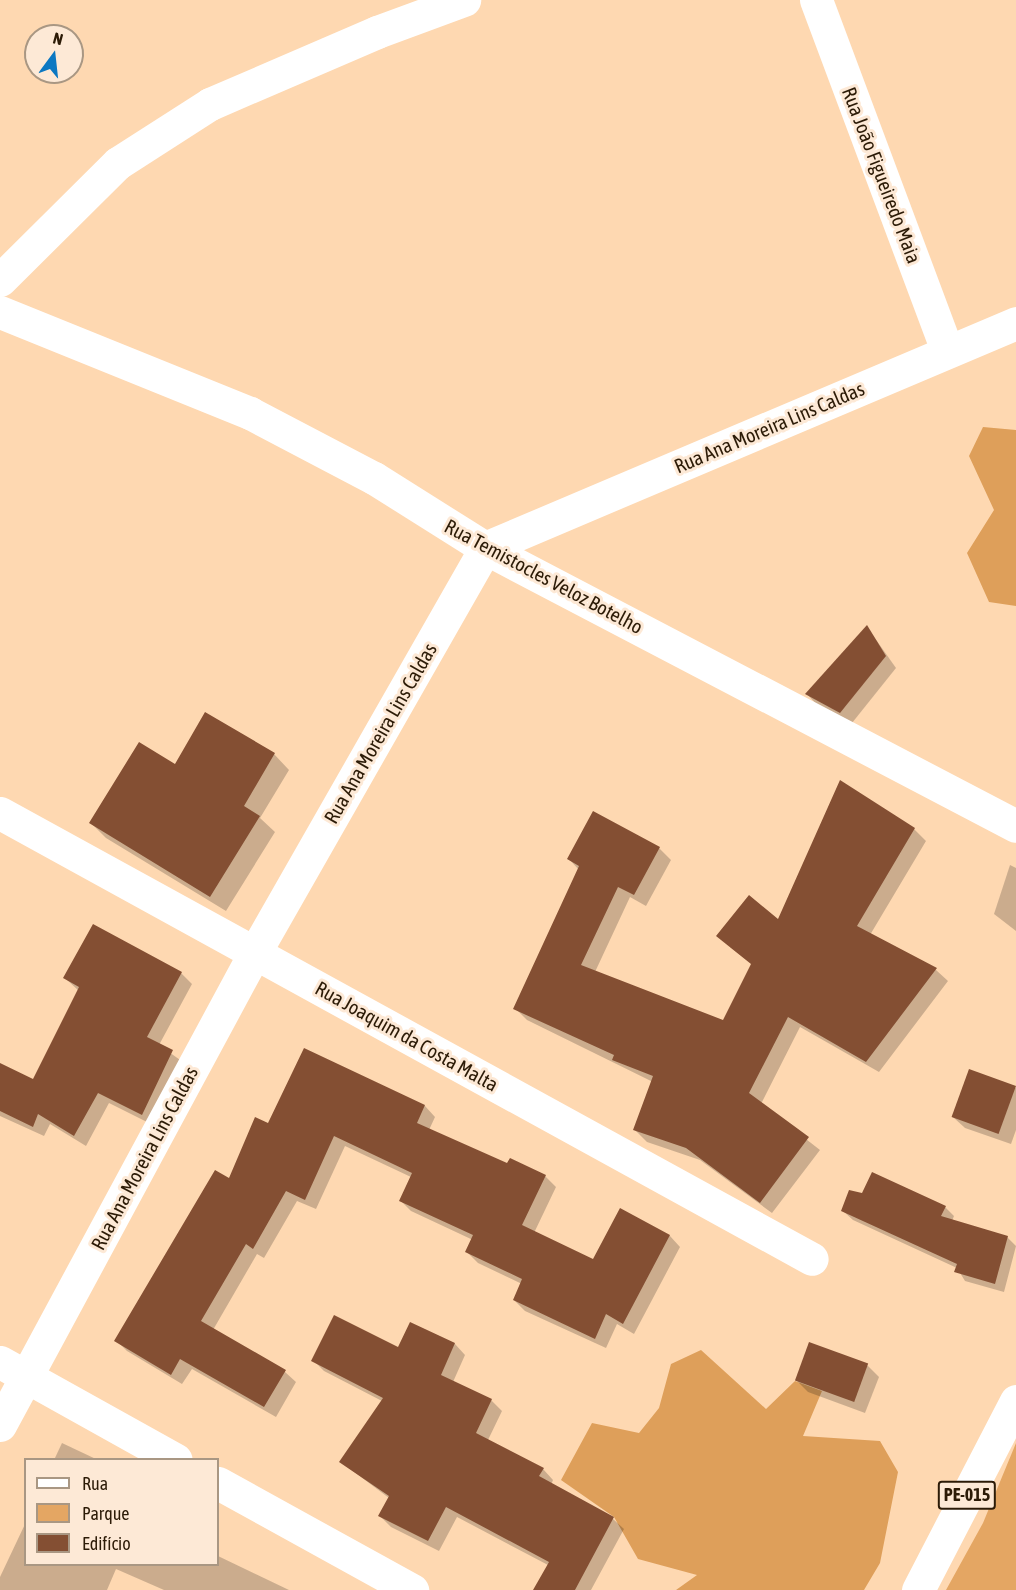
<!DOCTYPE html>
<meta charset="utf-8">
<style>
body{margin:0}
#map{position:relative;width:1016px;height:1590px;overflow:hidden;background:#fed8b1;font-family:"Asap Condensed",sans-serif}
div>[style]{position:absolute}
.green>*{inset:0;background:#e4a663}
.forest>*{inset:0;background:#de9f5a}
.shadow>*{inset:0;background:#0003}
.building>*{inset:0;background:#844f33;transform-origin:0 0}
.minor>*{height:33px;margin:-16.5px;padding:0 16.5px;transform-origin:16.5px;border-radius:16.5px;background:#fff}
.trunk>*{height:33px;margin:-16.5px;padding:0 16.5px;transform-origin:16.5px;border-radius:16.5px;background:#fff}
span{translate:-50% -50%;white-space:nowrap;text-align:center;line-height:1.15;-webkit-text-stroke:6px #fde9d6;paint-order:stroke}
.shield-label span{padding:2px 4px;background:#fde9d6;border:2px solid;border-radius:4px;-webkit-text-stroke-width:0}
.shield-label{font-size:18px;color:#2c1b07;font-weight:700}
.street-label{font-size:20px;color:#2c1b07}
.legend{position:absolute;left:24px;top:1458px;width:195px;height:108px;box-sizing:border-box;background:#fde9d6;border:2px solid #a99783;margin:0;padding:8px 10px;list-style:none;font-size:18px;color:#2c1b07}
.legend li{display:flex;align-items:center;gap:12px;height:30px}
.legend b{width:30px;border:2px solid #a99783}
.north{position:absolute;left:24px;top:24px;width:60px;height:60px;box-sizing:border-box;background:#fde9d6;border:2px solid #a99783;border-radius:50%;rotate:15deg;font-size:16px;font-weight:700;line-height:24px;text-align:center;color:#2c1b07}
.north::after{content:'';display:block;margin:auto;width:21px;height:27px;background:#0c78c2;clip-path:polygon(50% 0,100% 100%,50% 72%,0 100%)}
</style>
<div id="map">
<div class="green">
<i style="clip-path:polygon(1016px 1443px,1016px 1590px,946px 1590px,983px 1523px)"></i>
</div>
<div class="forest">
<i style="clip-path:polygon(983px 427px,1016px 430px,1016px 606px,989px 602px,967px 553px,994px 510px,969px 456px)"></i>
<i style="clip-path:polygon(701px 1350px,766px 1409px,795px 1381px,822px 1391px,803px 1436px,880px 1441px,898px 1472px,880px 1563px,864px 1590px,676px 1590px,697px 1575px,638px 1559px,614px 1517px,561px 1480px,592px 1423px,639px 1433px,659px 1408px,671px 1364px)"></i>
</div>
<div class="shadow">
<i style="clip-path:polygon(867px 627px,896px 668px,852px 723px,818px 706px,807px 694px)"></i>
<i style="clip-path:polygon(274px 754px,289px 770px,260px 818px,275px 832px,226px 911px,106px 838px,91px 823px,175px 766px)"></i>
<i style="clip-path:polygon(914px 829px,926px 841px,870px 935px,936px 970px,948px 981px,879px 1072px,800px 1027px,761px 1104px,820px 1150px,772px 1213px,700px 1160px,647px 1142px,635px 1130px,653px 1082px,527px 1020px,515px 1008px,579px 870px,569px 859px,659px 848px,671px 860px,646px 906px,630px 897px,595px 972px,724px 1022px,753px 965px,730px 947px,779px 921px)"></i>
<i style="clip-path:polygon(1010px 865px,1016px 868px,1016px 931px,994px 914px)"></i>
<i style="clip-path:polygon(181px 973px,192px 984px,159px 1045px,183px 1062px,153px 1125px,109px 1103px,86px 1146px,50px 1124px,44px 1136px,0 1116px,0 1064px,34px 1081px,79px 991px,65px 978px)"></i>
<i style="clip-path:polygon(970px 1071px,1016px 1088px,1016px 1130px,1011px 1144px,965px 1128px,953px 1117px)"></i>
<i style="clip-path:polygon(425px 1106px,435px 1117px,429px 1130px,508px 1165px,545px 1176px,556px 1187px,534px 1233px,593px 1261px,620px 1210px,670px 1236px,680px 1247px,634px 1334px,617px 1324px,606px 1348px,525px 1311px,514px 1300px,522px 1284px,478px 1263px,467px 1252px,473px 1240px,411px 1211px,401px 1201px,411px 1177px,345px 1146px,316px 1209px,297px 1201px,264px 1258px,257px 1254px,213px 1330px,285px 1372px,296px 1382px,276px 1417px,192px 1369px,182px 1384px,127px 1351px,116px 1340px,269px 1125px)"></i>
<i style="clip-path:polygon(945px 1207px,954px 1216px,952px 1221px,1007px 1237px,1016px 1246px,1004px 1292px,965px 1281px,957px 1268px,853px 1220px,843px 1211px)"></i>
<i style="clip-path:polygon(410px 1324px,455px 1344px,465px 1355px,453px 1382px,491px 1400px,502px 1411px,488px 1440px,543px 1469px,553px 1480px,551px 1485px,613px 1519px,624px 1529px,591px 1590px,535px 1590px,548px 1565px,457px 1517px,439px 1551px,391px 1527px,380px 1516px,389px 1498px,341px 1462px,382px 1401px,324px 1371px,313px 1360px,399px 1349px)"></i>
<i style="clip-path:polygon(810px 1344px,868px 1366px,879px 1377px,865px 1413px,808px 1392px,796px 1380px)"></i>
<i style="clip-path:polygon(62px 1443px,98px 1460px,54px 1460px)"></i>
<i style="clip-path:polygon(26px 1522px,26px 1564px,218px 1564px,218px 1556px,289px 1590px,164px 1590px,116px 1569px,107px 1590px,0 1590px,0 1577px)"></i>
</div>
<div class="building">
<i style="clip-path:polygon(867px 625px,886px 656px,840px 713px,805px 694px)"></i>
<i style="clip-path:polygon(205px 712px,275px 753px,244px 806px,260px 816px,210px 897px,89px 823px,139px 742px,175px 764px)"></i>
<i style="clip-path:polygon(840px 780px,915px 828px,857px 926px,937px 968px,866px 1062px,788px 1017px,749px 1093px,809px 1137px,760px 1203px,686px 1148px,633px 1130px,653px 1076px,612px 1060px,614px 1055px,513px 1009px,579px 866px,567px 859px,593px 811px,660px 847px,634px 895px,618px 887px,581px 965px,723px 1020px,751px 964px,716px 936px,749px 895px,778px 919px)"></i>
<i style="clip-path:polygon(93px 924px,182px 972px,147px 1037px,173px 1050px,142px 1115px,98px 1093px,74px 1136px,38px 1114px,33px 1127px,0 1111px,0 1063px,33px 1079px,79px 987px,63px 978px)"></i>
<i style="clip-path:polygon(304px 1048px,425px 1105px,417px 1123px,507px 1163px,510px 1158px,546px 1175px,522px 1225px,593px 1259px,620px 1208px,670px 1235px,623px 1324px,606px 1314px,595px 1339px,513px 1300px,522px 1279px,465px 1252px,473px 1235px,399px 1201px,412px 1173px,334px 1136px,305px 1200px,286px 1191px,253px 1249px,246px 1244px,201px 1321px,286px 1370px,264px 1407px,180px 1359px,171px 1375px,114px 1341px,215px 1170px,229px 1178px,255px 1117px,268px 1123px)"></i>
<i style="left:969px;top:1069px;width:50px;height:51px;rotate:20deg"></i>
<i style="clip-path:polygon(872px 1172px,946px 1206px,941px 1216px,1008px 1236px,995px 1284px,954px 1272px,957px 1264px,841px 1211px,849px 1190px,862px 1193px)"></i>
<i style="clip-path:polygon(334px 1315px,398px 1347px,410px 1322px,455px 1343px,441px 1375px,492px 1399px,476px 1433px,544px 1468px,539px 1476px,614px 1517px,575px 1590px,533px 1590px,549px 1562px,446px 1507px,428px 1541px,378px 1516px,389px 1496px,339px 1462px,383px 1398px,311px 1361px)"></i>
<i style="left:809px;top:1342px;width:63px;height:41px;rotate:20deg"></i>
</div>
<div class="minor">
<i style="left:816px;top:0;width:375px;rotate:69.5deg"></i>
<i style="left:0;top:280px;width:166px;rotate:-44.8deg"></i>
<i style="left:118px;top:163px;width:109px;rotate:-32.7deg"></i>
<i style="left:210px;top:104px;width:182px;rotate:-23.3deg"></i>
<i style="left:377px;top:32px;width:93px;rotate:-20.2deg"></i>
<i style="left:0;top:312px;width:270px;rotate:22deg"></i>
<i style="left:250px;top:413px;width:140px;rotate:27.7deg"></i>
<i style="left:374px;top:478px;width:131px;rotate:32.2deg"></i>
<i style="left:485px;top:548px;width:599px;rotate:27.63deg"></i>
<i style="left:0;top:813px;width:926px;rotate:28.78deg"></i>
<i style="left:0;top:1362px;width:201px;rotate:29.1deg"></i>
<i style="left:0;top:1425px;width:537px;rotate:-61.67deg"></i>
<i style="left:255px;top:952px;width:465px;rotate:-60.3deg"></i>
<i style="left:485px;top:548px;width:577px;rotate:-22.96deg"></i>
<i style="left:218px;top:1483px;width:222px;rotate:28.9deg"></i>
</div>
<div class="trunk">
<i style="left:918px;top:1590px;width:213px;rotate:-62.6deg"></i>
</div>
<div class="shield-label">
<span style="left:967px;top:1495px">PE-015</span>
</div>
<div class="street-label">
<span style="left:882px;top:175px;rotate:69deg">Rua João Figueiredo Maia</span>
<span style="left:769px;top:427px;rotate:-23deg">Rua Ana Moreira Lins Caldas</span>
<span style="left:544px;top:576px;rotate:28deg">Rua Temistocles Veloz Botelho</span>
<span style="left:380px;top:733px;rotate:-60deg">Rua Ana Moreira Lins Caldas</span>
<span style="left:407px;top:1036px;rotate:29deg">Rua Joaquim da Costa Malta</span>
<span style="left:144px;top:1158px;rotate:-62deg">Rua Ana Moreira Lins Caldas</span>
</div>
<ul class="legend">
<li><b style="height:8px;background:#fff"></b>Rua</li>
<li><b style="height:16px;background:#e4a663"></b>Parque</li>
<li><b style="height:16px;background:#844f33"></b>Edifício</li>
</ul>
<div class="north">N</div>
</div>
